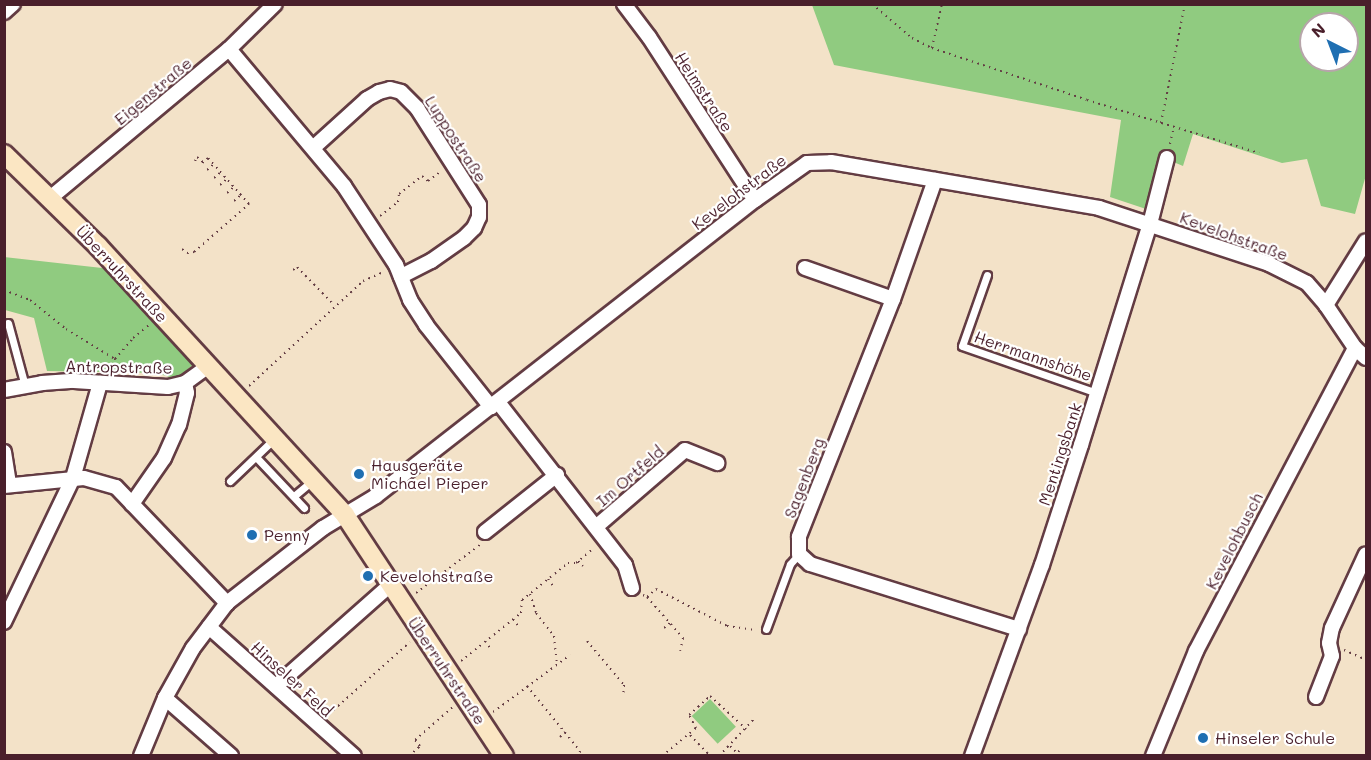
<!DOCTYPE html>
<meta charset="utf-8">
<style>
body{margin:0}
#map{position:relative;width:1371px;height:760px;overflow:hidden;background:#f3e2c8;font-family:Mali,sans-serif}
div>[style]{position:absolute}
.green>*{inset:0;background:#90cb80;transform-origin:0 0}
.path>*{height:2px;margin-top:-1px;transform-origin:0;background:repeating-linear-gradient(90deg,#633c43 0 1.5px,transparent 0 6px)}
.roads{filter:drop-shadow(2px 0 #633c43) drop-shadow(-2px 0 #633c43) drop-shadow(0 2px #633c43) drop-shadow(0 -2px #633c43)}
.lane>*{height:7px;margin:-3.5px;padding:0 3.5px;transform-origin:3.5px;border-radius:3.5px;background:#fff}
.street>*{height:14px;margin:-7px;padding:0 7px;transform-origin:7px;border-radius:7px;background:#fff}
.secondary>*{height:18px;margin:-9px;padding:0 9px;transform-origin:9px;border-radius:9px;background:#fbe6c3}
.dots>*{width:16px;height:16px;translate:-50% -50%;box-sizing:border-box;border:3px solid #fff;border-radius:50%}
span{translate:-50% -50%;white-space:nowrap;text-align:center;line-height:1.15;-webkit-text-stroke:4.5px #fff;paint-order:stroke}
.street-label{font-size:16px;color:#4a1f2b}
.poi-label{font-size:16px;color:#4a1f2b}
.left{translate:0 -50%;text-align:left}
.frame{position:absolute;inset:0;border:6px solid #4a1f2b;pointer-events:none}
.north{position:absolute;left:1299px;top:12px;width:60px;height:60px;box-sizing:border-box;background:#fff;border:2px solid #b7a5aa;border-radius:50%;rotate:318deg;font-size:16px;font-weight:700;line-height:24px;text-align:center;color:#4a1f2b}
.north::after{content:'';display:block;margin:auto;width:21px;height:27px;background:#1f6fb2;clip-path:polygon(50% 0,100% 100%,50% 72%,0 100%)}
</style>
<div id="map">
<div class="green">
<i style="clip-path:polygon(evenodd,812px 5px,1366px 5px,1366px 175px,1355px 214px,1321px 206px,1307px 159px,1282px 163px,1193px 134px,1183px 166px,1171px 161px,1158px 213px,1110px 197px,1121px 120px,834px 65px,812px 5px,1311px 24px,1347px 24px,1347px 60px,1311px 60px,1311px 24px)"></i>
<i style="clip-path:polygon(4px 257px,111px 269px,194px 364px,180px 376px,170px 377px,156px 373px,47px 371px,34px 318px,5px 310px)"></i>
<i style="left:710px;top:699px;width:38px;height:25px;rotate:47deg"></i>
</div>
<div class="path">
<i style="left:872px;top:4px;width:52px;rotate:40.4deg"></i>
<i style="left:912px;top:38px;width:22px;rotate:27deg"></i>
<i style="left:932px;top:48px;width:163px;rotate:18.5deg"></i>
<i style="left:1087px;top:100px;width:180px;rotate:17.1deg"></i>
<i style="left:932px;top:48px;width:45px;rotate:-77.2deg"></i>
<i style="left:1161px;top:123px;width:121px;rotate:-78.6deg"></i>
<i style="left:1170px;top:144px;width:18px;rotate:-77deg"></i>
<i style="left:195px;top:161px;width:4px;rotate:-63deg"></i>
<i style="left:197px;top:157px;width:8px;rotate:40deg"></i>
<i style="left:207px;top:170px;width:9px;rotate:-41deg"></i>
<i style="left:214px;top:178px;width:9px;rotate:-41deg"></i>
<i style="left:220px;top:185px;width:9px;rotate:-41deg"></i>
<i style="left:227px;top:193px;width:9px;rotate:-41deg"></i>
<i style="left:234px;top:201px;width:9px;rotate:-41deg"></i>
<i style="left:380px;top:216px;width:23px;rotate:-38deg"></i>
<i style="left:398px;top:202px;width:8px;rotate:-83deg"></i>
<i style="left:399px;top:194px;width:29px;rotate:-38deg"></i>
<i style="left:422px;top:176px;width:8px;rotate:40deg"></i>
<i style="left:428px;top:181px;width:15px;rotate:-37deg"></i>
<i style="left:182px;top:249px;width:6px;rotate:39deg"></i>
<i style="left:187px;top:253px;width:7px;rotate:-8deg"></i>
<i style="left:194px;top:252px;width:73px;rotate:-41.1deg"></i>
<i style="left:249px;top:204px;width:62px;rotate:-131.7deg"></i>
<i style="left:208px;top:158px;width:9px;rotate:139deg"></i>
<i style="left:293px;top:270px;width:5px;rotate:-37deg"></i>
<i style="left:297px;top:267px;width:54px;rotate:45.7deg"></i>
<i style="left:4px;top:290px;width:28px;rotate:21deg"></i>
<i style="left:30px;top:300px;width:46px;rotate:38.9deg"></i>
<i style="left:66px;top:329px;width:57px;rotate:31.5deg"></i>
<i style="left:115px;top:359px;width:28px;rotate:-49deg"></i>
<i style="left:133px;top:338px;width:21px;rotate:-39deg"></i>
<i style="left:111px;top:371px;width:13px;rotate:-72deg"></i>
<i style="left:249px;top:386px;width:155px;rotate:-42.6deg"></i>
<i style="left:363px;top:281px;width:22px;rotate:-24deg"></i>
<i style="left:578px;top:561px;width:7px;rotate:45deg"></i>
<i style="left:548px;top:579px;width:9px;rotate:54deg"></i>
<i style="left:416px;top:593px;width:81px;rotate:-37deg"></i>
<i style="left:530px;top:594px;width:20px;rotate:72deg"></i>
<i style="left:536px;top:613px;width:29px;rotate:52deg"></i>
<i style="left:554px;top:636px;width:27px;rotate:84deg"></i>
<i style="left:643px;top:595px;width:4px;rotate:27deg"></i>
<i style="left:647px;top:597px;width:12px;rotate:-42deg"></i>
<i style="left:656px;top:589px;width:80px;rotate:27.5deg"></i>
<i style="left:727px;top:626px;width:30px;rotate:8deg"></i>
<i style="left:647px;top:597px;width:55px;rotate:48.7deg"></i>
<i style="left:683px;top:638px;width:13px;rotate:103deg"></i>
<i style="left:513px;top:619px;width:10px;rotate:53deg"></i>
<i style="left:664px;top:628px;width:8px;rotate:-40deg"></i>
<i style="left:485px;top:641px;width:9px;rotate:54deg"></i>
<i style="left:587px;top:641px;width:57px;rotate:49.9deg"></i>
<i style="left:624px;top:685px;width:12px;rotate:95deg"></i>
<i style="left:1344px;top:650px;width:24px;rotate:24deg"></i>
<i style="left:461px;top:661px;width:77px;rotate:-38.7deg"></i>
<i style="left:521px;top:613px;width:13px;rotate:-86deg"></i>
<i style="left:522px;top:600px;width:59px;rotate:-38.8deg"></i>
<i style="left:568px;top:563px;width:8px"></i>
<i style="left:576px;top:563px;width:23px;rotate:-40deg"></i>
<i style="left:527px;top:686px;width:84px;rotate:50.8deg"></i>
<i style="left:580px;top:751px;width:5px;rotate:101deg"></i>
<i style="left:493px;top:712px;width:96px;rotate:-36.5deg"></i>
<i style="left:329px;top:714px;width:108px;rotate:-41.6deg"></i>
<i style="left:690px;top:735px;width:29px;rotate:46deg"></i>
<i style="left:560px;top:737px;width:7px;rotate:-45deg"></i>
<i style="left:730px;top:746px;width:10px;rotate:45deg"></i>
<i style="left:409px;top:756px;width:15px;rotate:-42deg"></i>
<i style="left:420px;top:746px;width:8px;rotate:-130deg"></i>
<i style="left:415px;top:740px;width:52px;rotate:-41.1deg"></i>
<i style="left:662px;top:756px;width:44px;rotate:-39.5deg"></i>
<i style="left:696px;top:728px;width:15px;rotate:-118deg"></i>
<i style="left:689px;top:715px;width:28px;rotate:-42deg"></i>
<i style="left:710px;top:696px;width:49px;rotate:42.5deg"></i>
<i style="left:719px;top:756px;width:50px;rotate:-46.6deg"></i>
<i style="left:734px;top:756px;width:10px;rotate:-45deg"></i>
</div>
<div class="roads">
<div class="lane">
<i style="left:987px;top:275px;width:75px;rotate:109.4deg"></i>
<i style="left:962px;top:346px;width:143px;rotate:19.2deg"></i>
<i style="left:8px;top:323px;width:65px;rotate:74.9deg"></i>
<i style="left:256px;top:457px;width:70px;rotate:46.7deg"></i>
<i style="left:230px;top:481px;width:61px;rotate:-43.7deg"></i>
<i style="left:294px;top:496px;width:23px;rotate:-40deg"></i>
<i style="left:766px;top:629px;width:69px;rotate:-69.7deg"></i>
<i style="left:790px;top:564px;width:13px;rotate:-48deg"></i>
</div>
<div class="street">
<i style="left:624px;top:4px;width:41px;rotate:52.9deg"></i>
<i style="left:649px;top:37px;width:194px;rotate:57deg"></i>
<i style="left:4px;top:12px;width:12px;rotate:-42deg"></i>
<i style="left:229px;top:49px;width:179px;rotate:50deg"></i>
<i style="left:344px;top:186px;width:95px;rotate:56.6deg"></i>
<i style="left:396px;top:265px;width:38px;rotate:68deg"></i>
<i style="left:410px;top:300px;width:30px;rotate:57deg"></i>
<i style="left:426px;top:325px;width:105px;rotate:51.6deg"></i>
<i style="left:313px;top:148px;width:73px;rotate:-42.2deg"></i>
<i style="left:367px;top:99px;width:14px;rotate:-30deg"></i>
<i style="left:379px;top:92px;width:11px;rotate:-15deg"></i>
<i style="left:390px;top:89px;width:11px;rotate:15deg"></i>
<i style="left:401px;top:92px;width:23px;rotate:45deg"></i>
<i style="left:417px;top:108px;width:115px;rotate:57.4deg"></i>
<i style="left:479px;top:205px;width:12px;rotate:90deg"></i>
<i style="left:479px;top:217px;width:12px;rotate:114deg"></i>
<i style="left:474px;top:228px;width:14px;rotate:135deg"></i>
<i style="left:464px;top:238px;width:40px;rotate:145.1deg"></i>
<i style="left:431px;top:261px;width:34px;rotate:153deg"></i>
<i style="left:935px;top:180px;width:126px;rotate:109.4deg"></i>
<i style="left:893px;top:299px;width:256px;rotate:111.6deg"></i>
<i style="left:799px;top:537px;width:17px;rotate:90deg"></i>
<i style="left:799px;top:554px;width:15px;rotate:42deg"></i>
<i style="left:810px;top:564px;width:219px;rotate:17.3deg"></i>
<i style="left:49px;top:199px;width:234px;rotate:-39.8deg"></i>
<i style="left:229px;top:49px;width:64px;rotate:-44.4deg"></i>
<i style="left:805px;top:268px;width:93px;rotate:19.4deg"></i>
<i style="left:1326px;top:305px;width:75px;rotate:-58deg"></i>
<i style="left:4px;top:390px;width:39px;rotate:-10deg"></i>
<i style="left:42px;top:383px;width:32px;rotate:-4deg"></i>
<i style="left:74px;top:381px;width:94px;rotate:3.7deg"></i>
<i style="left:168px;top:387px;width:17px;rotate:-13deg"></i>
<i style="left:185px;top:383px;width:27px;rotate:-36deg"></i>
<i style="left:498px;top:402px;width:207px;rotate:52.1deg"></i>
<i style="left:625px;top:565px;width:24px;rotate:73deg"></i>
<i style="left:4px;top:452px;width:33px;rotate:81deg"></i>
<i style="left:4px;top:486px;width:80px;rotate:-5.7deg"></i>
<i style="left:84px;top:478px;width:33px;rotate:16deg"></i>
<i style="left:116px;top:487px;width:161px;rotate:46.3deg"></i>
<i style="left:132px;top:504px;width:56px;rotate:-55.2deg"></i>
<i style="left:164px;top:458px;width:36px;rotate:-66deg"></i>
<i style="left:179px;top:425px;width:33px;rotate:-76deg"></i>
<i style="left:187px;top:393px;width:10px;rotate:-101deg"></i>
<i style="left:597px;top:526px;width:116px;rotate:-40.8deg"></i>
<i style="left:685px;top:450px;width:35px;rotate:22deg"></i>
<i style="left:485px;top:532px;width:92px;rotate:-38.4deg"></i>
<i style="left:4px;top:622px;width:160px;rotate:-64.4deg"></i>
<i style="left:73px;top:478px;width:99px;rotate:-74.1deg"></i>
<i style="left:209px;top:627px;width:194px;rotate:41.7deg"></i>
<i style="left:276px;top:686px;width:152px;rotate:-41.5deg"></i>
<i style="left:1316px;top:697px;width:44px;rotate:-68.7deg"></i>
<i style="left:1332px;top:656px;width:13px;rotate:-103deg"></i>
<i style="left:1329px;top:643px;width:15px;rotate:-79deg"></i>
<i style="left:1332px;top:628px;width:81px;rotate:-65.3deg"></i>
<i style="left:165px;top:698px;width:88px;rotate:41.3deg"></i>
<i style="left:141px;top:756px;width:63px;rotate:-67.5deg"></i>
<i style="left:165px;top:698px;width:57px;rotate:-60.8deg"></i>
<i style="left:193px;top:648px;width:56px;rotate:-52.9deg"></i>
<i style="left:227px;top:603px;width:122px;rotate:-38deg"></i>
<i style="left:323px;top:528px;width:62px;rotate:-31.1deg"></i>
<i style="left:376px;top:496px;width:481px;rotate:-38deg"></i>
<i style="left:755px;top:200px;width:64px;rotate:-35.4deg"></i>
<i style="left:807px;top:163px;width:24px;rotate:-2deg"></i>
<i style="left:831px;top:162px;width:272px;rotate:9.7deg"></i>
<i style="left:1099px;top:208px;width:179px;rotate:18.2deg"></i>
<i style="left:1269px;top:264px;width:42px;rotate:26.6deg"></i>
<i style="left:1307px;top:283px;width:29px;rotate:49deg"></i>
<i style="left:1326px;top:305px;width:52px;rotate:56deg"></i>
<i style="left:1355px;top:348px;width:15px;rotate:42deg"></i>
<i style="left:972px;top:756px;width:203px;rotate:-69.9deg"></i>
<i style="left:1042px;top:565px;width:126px;rotate:-72deg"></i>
<i style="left:1081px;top:445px;width:232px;rotate:-72.7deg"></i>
<i style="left:1150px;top:224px;width:68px;rotate:-75.6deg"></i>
<i style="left:1153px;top:756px;width:113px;rotate:-67.7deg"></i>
<i style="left:1196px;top:651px;width:342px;rotate:-62.3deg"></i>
</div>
<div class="secondary">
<i style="left:4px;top:154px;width:132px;rotate:44.4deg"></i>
<i style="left:98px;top:246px;width:365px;rotate:47.4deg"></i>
<i style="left:345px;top:515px;width:289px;rotate:56.6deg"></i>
</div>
</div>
<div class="dots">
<i style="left:359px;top:474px;background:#1f6fb2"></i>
<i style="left:252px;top:535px;background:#1f6fb2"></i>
<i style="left:368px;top:576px;background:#1f6fb2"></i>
<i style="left:1203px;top:738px;background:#1f6fb2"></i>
</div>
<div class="street-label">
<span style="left:153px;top:91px;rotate:-40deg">Eigenstraße</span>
<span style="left:704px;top:92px;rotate:57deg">Heimstraße</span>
<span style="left:456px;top:139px;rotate:57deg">Luppostraße</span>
<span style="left:739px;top:192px;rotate:-37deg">Kevelohstraße</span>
<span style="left:1234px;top:236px;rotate:20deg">Kevelohstraße</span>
<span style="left:122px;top:274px;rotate:47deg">Überruhrstraße</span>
<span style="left:1033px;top:356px;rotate:19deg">Herrmannshöhe</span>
<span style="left:119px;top:367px;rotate:1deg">Antropstraße</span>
<span style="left:1060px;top:454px;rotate:-72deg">Mentingsbank</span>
<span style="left:630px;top:476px;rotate:-41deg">Im Ortfeld</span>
<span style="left:804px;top:478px;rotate:-69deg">Sagenberg</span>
<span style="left:1234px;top:541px;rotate:-63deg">Kevelohbusch</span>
<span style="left:447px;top:671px;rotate:56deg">Überruhrstraße</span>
<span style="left:292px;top:679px;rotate:42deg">Hinseler Feld</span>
</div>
<div class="poi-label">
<span class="left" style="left:371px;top:474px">Hausgeräte<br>Michael Pieper</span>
<span class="left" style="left:264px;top:535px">Penny</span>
<span class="left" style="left:380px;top:576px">Kevelohstraße</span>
<span class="left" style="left:1215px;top:738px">Hinseler Schule</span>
</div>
<div class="frame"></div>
<div class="north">N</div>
</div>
